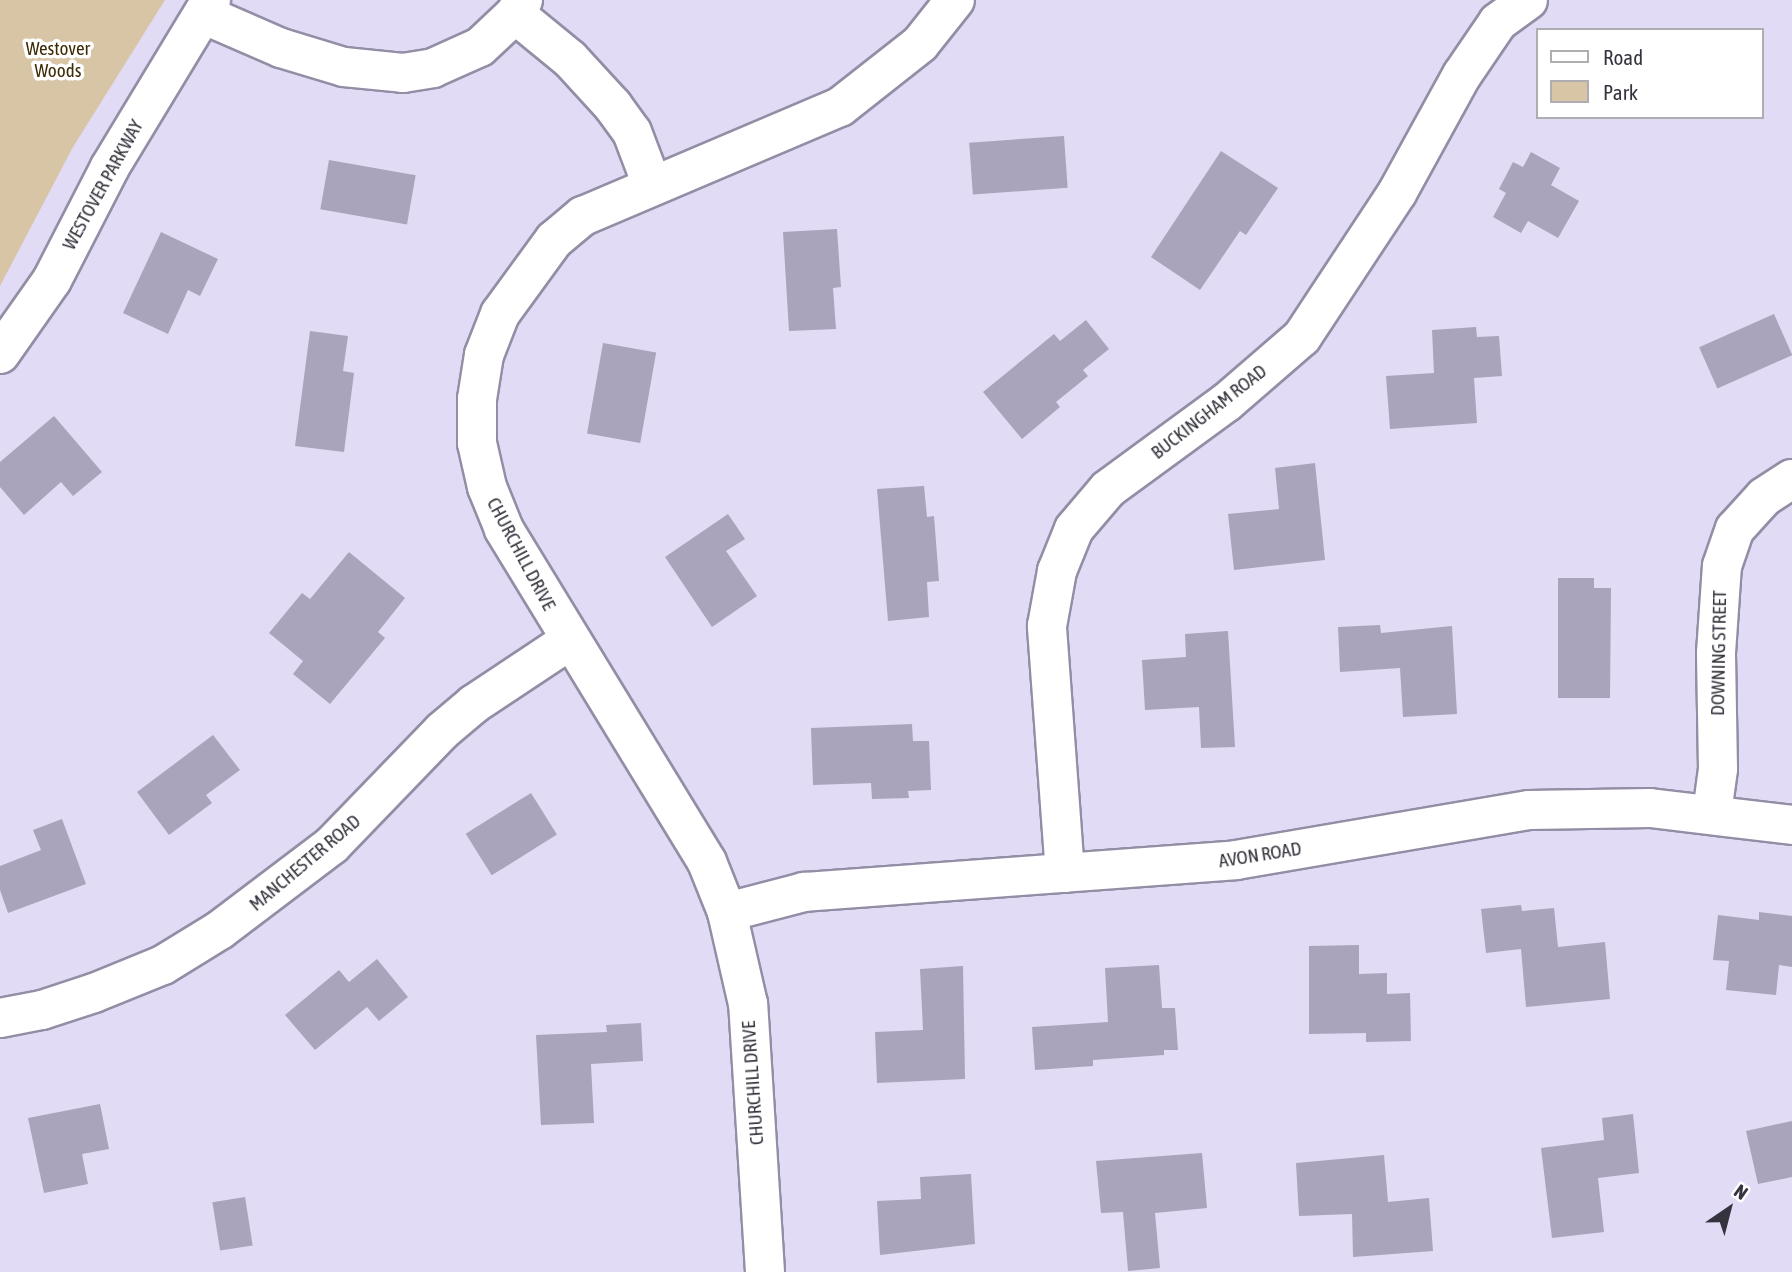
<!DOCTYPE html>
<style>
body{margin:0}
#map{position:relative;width:1792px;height:1272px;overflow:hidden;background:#e1dbf5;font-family:"Asap Condensed",sans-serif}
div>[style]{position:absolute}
.green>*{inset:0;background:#d7c5a5}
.building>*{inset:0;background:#a9a3bc;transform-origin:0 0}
.roads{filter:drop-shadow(2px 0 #938da5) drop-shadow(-2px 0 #938da5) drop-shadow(0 2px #938da5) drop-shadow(0 -2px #938da5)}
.minor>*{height:38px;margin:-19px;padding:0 19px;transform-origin:19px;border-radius:19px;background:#fff}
span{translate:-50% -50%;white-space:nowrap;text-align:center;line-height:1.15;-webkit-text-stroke:7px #fff;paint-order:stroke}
.park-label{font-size:19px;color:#3d2b06}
.street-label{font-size:19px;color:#35333d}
.legend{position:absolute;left:1536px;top:28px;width:228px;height:91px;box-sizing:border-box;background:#fff;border:2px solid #aeadb1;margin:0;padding:9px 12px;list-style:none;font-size:21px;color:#35333d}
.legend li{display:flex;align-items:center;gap:14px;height:35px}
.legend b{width:35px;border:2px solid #aeadb1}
.north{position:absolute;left:1694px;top:1174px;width:70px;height:70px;-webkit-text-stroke:5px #fff;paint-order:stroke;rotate:35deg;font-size:19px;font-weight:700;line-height:28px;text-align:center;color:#35333d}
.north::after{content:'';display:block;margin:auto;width:24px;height:32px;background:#35333d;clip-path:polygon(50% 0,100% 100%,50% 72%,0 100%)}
</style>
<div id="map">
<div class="green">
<i style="clip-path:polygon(0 0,165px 0,73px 147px,0 286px)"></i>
</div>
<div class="building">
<i style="left:1064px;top:136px;width:52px;height:95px;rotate:86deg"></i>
<i style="clip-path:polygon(1221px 151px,1278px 188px,1246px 235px,1240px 231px,1200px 290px,1151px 257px)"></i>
<i style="clip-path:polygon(1531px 152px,1560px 168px,1551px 185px,1579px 201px,1558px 238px,1528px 221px,1521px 233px,1493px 217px,1506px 193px,1499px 189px,1513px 162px,1523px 167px)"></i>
<i style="left:329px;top:160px;width:88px;height:50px;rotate:10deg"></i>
<i style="clip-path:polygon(837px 229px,841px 287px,833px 288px,836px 329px,789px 331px,783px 232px)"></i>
<i style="clip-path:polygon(161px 232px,218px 259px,200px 296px,188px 290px,168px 334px,123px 313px)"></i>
<i style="left:1774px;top:314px;width:45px;height:82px;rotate:66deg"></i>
<i style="clip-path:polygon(1086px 320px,1109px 349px,1083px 370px,1088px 376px,1056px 402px,1060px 407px,1022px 439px,983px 392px,1054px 334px,1060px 341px)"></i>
<i style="clip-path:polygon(1476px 327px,1477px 337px,1499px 336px,1502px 376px,1474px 378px,1477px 423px,1390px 429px,1386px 376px,1434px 373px,1432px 330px)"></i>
<i style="clip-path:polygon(310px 331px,348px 336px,343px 371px,354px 373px,344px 452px,295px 446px)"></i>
<i style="left:603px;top:343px;width:54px;height:92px;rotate:10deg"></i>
<i style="clip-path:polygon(54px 416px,102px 472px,73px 496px,61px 482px,24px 515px,0 487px,0 462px)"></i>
<i style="clip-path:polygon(1315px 463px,1325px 560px,1234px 570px,1228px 514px,1279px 509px,1275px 468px)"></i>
<i style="clip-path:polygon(924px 486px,927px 517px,934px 516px,939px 581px,927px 582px,929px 617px,888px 621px,877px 489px)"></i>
<i style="clip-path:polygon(728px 514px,745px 539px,726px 551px,757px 596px,712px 627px,665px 557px)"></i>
<i style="clip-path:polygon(349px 552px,405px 598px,378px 632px,385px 638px,330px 704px,293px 674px,303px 661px,269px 633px,302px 593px,310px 599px)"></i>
<i style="clip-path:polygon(1558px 578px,1594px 578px,1594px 588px,1611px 588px,1610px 698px,1558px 698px)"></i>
<i style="clip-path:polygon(1380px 625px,1381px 633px,1452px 626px,1457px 714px,1403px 717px,1400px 668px,1340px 672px,1338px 627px)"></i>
<i style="clip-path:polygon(1228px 631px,1235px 747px,1201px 748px,1199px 707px,1145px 710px,1142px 660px,1186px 657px,1185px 634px)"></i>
<i style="clip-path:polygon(912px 724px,913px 741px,929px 741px,931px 790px,908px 791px,909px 798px,872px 799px,871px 783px,813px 785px,811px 728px)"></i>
<i style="clip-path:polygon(213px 735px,240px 770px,206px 795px,212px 803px,169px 835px,137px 792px)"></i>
<i style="left:531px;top:793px;width:49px;height:77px;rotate:58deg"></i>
<i style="clip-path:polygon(62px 819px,86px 884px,8px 913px,0 890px,0 866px,41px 850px,33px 830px)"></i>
<i style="clip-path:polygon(1521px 905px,1522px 911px,1554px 908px,1558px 947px,1605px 942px,1610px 999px,1526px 1007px,1521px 949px,1486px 953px,1481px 909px)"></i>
<i style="clip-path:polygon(1759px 912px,1792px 916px,1792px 967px,1779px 965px,1776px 995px,1726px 990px,1729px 961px,1713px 960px,1718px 915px,1759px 920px)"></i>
<i style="clip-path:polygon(1359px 945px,1359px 974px,1387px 973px,1387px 994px,1410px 993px,1411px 1041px,1366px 1042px,1366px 1033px,1309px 1034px,1309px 946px)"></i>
<i style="clip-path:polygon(377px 959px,408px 997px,379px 1021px,367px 1007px,315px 1050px,285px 1015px,339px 970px,349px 982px)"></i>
<i style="clip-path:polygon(1159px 965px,1162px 1008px,1175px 1008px,1178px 1050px,1164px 1050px,1164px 1055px,1093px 1060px,1093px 1066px,1035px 1070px,1032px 1027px,1108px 1022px,1105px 968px)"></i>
<i style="clip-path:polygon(963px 966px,965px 1079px,877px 1083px,875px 1032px,923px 1030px,920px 969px)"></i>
<i style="clip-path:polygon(641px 1023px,643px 1061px,591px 1064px,594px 1123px,541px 1125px,536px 1035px,607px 1032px,606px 1025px)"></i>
<i style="clip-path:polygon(100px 1104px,109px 1149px,82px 1154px,88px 1184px,44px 1193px,28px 1118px)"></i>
<i style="clip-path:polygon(1633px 1114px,1639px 1173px,1598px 1178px,1604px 1232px,1552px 1238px,1541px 1148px,1604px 1140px,1602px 1118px)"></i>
<i style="clip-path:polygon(1792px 1121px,1792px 1177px,1758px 1184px,1746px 1131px)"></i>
<i style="clip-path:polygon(1202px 1153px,1207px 1208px,1155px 1213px,1160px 1268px,1128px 1271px,1123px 1212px,1101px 1213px,1096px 1161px)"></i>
<i style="clip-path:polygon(1384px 1155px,1388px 1202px,1429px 1198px,1433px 1251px,1353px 1257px,1352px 1214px,1299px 1216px,1296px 1163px)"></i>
<i style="clip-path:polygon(971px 1174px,975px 1244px,880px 1255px,877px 1201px,921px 1199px,920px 1177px)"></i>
<i style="left:245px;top:1197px;width:49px;height:33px;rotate:81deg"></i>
</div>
<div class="roads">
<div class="minor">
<i style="left:515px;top:14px;width:71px;rotate:39.3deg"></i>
<i style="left:570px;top:59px;width:64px;rotate:47.5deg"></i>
<i style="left:613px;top:106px;width:32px;rotate:54deg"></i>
<i style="left:632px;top:132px;width:57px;rotate:69.3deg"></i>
<i style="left:205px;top:15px;width:83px;rotate:23.5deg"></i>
<i style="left:281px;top:48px;width:66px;rotate:16.8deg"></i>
<i style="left:344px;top:67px;width:59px;rotate:5.8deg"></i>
<i style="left:403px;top:73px;width:30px;rotate:-9deg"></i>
<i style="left:433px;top:68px;width:51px;rotate:-24.1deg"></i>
<i style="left:480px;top:47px;width:48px;rotate:-43.3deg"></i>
<i style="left:515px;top:14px;width:16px;rotate:-60deg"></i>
<i style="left:0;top:354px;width:90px;rotate:-54.9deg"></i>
<i style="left:52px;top:280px;width:127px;rotate:-62.8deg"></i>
<i style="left:110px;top:167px;width:195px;rotate:-58.8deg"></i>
<i style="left:1712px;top:813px;width:44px;rotate:-82.2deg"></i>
<i style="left:1718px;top:769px;width:116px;rotate:-91deg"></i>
<i style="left:1716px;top:653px;width:87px;rotate:-86.1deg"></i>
<i style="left:1722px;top:566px;width:39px;rotate:-71deg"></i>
<i style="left:1735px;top:529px;width:43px;rotate:-47.8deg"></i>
<i style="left:1764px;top:497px;width:33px;rotate:-33deg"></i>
<i style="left:1065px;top:873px;width:248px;rotate:-94.2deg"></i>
<i style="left:1047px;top:626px;width:56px;rotate:-79.7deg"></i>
<i style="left:1057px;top:571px;width:45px;rotate:-68deg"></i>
<i style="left:1074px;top:529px;width:52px;rotate:-49.6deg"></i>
<i style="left:1108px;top:489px;width:147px;rotate:-36.2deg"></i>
<i style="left:1227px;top:402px;width:99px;rotate:-40.9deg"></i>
<i style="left:1302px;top:337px;width:173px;rotate:-56.6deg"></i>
<i style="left:1397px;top:193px;width:135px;rotate:-61.2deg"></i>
<i style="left:1462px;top:75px;width:64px;rotate:-55.8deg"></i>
<i style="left:1498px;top:22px;width:37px;rotate:-36deg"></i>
<i style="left:727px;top:912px;width:80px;rotate:-14.6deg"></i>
<i style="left:804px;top:892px;width:433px;rotate:-4.2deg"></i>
<i style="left:1236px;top:860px;width:297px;rotate:-9.7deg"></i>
<i style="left:1529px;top:810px;width:121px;rotate:-0.9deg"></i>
<i style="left:1650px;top:808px;width:143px;rotate:6.8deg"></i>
<i style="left:0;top:1018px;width:43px;rotate:-10.8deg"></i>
<i style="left:42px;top:1010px;width:55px;rotate:-18.1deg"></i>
<i style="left:94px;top:993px;width:74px;rotate:-22.1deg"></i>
<i style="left:163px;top:965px;width:67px;rotate:-31.6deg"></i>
<i style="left:220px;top:930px;width:141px;rotate:-37.2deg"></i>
<i style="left:332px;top:845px;width:158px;rotate:-46deg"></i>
<i style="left:442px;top:731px;width:42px;rotate:-40.2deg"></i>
<i style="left:474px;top:704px;width:114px;rotate:-33.6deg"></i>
<i style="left:765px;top:1272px;width:269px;rotate:-93.6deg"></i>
<i style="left:748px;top:1004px;width:94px;rotate:-102.9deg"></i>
<i style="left:727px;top:912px;width:54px;rotate:-111.8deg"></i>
<i style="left:707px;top:862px;width:390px;rotate:-121.4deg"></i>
<i style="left:504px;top:529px;width:45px;rotate:-112deg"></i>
<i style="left:487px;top:487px;width:45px;rotate:-102.8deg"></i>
<i style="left:477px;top:443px;width:44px;rotate:-90deg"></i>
<i style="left:477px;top:399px;width:45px;rotate:-81deg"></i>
<i style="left:484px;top:355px;width:44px;rotate:-68.7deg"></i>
<i style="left:500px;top:314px;width:92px;rotate:-53.9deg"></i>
<i style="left:554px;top:240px;width:38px;rotate:-40deg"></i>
<i style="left:583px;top:216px;width:279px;rotate:-23deg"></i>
<i style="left:840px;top:107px;width:102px;rotate:-38.2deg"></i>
<i style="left:920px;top:44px;width:56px;rotate:-51.5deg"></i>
</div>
</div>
<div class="park-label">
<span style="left:58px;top:60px">Westover<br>Woods</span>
</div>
<div class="street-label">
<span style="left:103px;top:185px;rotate:-61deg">WESTOVER PARKWAY</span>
<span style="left:1209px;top:412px;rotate:-38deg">BUCKINGHAM ROAD</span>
<span style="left:521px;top:554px;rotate:62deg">CHURCHILL DRIVE</span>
<span style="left:1719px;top:653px;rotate:-89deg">DOWNING STREET</span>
<span style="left:1260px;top:855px;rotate:-9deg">AVON ROAD</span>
<span style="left:305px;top:863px;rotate:-40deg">MANCHESTER ROAD</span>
<span style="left:753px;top:1083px;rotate:-94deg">CHURCHILL DRIVE</span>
</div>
<ul class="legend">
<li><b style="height:9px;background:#fff"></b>Road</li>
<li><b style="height:19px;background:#d7c5a5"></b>Park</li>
</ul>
<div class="north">N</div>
</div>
